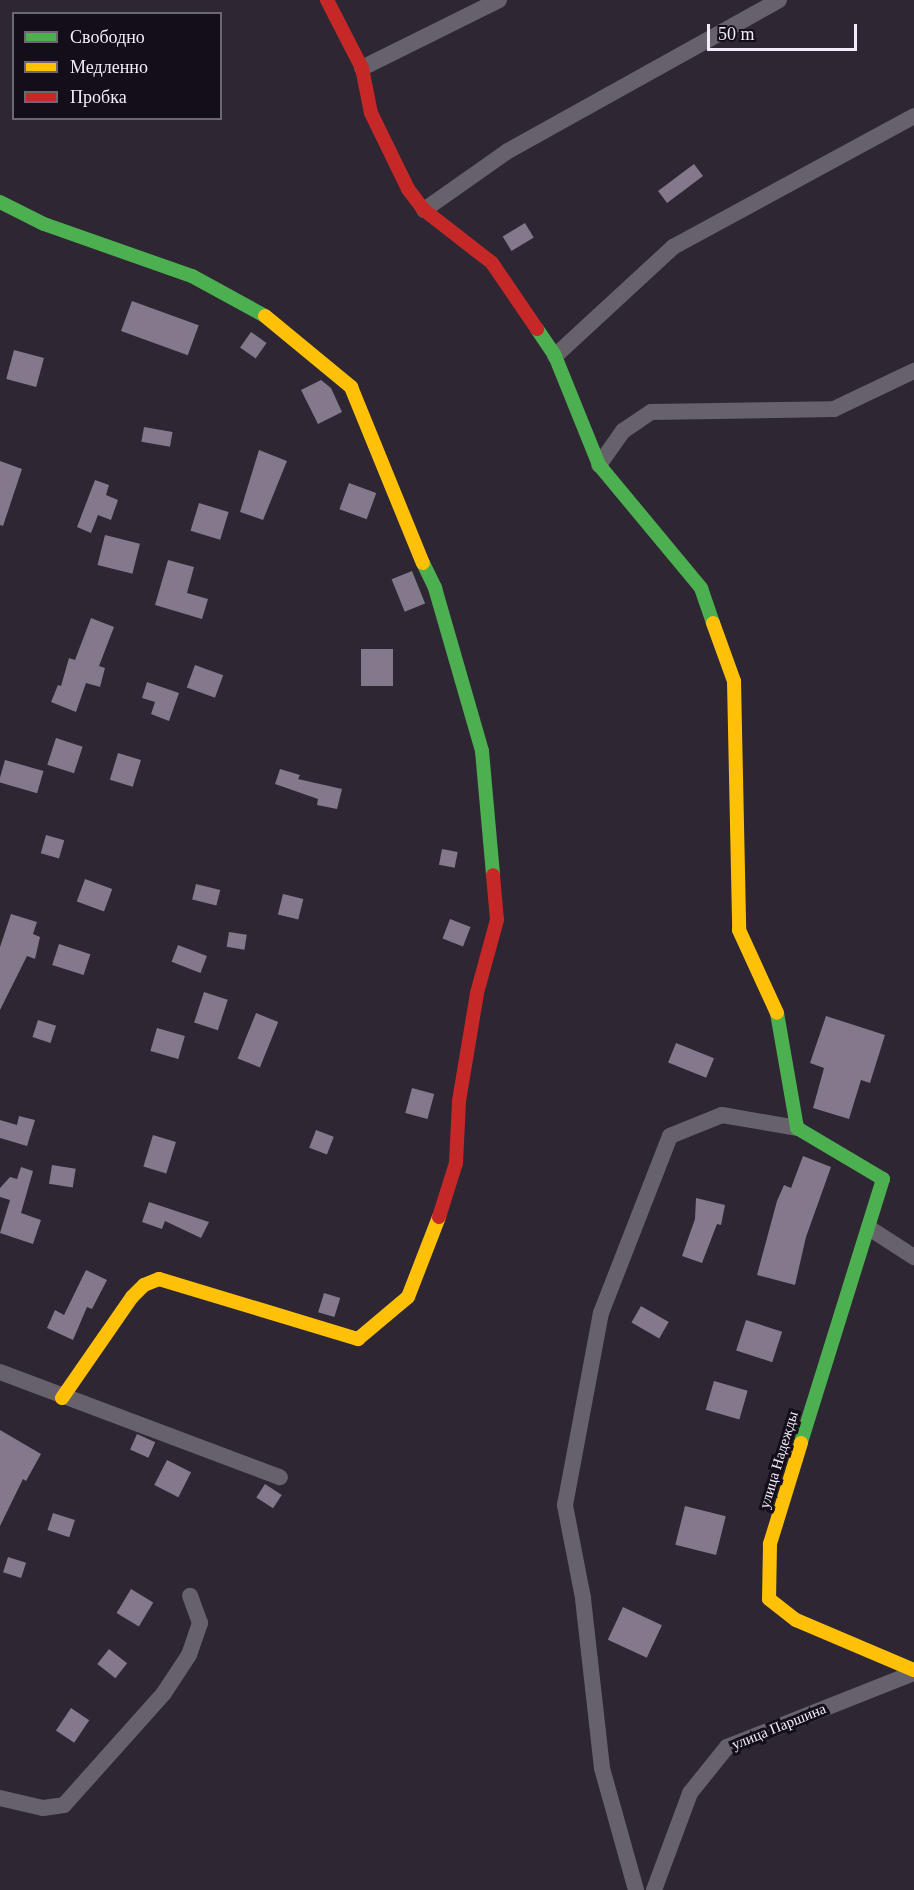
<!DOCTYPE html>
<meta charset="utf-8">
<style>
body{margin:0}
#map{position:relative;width:914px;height:1890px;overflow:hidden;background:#2e2633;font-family:Georgia,serif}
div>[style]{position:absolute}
.building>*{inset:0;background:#84788c;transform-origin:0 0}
.street>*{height:16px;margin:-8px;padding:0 8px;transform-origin:8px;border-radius:8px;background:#67616b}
.fast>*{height:14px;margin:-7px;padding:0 7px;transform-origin:7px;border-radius:7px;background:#4caf50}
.slow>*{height:14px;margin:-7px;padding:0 7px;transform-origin:7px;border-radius:7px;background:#ffc107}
.jam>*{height:14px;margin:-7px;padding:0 7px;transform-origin:7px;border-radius:7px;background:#c62828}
span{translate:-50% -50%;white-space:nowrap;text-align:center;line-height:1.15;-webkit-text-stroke:6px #140e18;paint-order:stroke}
.street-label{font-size:15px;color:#f4ebfa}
.legend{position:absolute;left:12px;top:12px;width:210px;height:108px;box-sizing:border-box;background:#140e18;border:2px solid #6e6672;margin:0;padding:8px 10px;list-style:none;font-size:18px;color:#f4ebfa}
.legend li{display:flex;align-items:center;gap:12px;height:30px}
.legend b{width:30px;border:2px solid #6e6672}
.scale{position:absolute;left:707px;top:24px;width:150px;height:27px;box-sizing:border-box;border:3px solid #f4ebfa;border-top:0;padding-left:8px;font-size:18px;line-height:21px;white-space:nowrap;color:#f4ebfa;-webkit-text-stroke:4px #140e18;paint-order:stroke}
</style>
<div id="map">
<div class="building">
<i style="left:694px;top:164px;width:15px;height:45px;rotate:53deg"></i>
<i style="left:525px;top:223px;width:17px;height:26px;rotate:59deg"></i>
<i style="left:132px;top:301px;width:71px;height:32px;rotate:20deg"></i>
<i style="left:251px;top:332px;width:19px;height:19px;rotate:35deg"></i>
<i style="left:14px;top:350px;width:31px;height:30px;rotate:15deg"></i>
<i style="clip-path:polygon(321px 380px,331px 388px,342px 412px,318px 424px,301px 390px)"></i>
<i style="left:144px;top:427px;width:29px;height:15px;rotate:10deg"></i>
<i style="clip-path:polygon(259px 450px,287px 461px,263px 520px,240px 512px)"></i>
<i style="clip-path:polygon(0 461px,22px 469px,3px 526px,0 525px)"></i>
<i style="clip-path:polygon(95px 480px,109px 485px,106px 495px,118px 500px,111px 520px,98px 515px,91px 533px,77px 527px)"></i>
<i style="left:349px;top:483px;width:29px;height:28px;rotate:20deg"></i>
<i style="left:199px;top:503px;width:31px;height:29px;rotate:17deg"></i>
<i style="left:105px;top:535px;width:36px;height:31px;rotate:14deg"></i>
<i style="clip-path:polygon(168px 560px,194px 567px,187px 593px,208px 599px,202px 619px,155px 605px)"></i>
<i style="left:412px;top:571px;width:35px;height:22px;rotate:68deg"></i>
<i style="clip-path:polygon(91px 618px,114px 627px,99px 666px,105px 668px,100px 687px,86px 683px,76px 712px,51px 702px,58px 685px,61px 686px,69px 658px,75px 660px)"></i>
<i style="left:361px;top:649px;width:32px;height:37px"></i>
<i style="left:195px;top:665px;width:30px;height:24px;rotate:20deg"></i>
<i style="clip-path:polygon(147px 682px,179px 693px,169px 721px,151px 714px,155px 702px,142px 698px)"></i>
<i style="left:56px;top:738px;width:28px;height:28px;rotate:18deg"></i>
<i style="left:118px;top:753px;width:24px;height:28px;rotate:17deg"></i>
<i style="left:5px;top:760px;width:40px;height:23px;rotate:16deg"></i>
<i style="clip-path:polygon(280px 769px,300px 775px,298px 779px,342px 789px,337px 809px,317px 805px,318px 799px,275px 784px)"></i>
<i style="left:46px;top:835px;width:19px;height:19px;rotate:16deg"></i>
<i style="left:442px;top:849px;width:16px;height:16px;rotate:11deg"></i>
<i style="left:85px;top:879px;width:29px;height:24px;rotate:20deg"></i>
<i style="left:196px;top:884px;width:25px;height:16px;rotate:14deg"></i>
<i style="left:283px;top:894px;width:21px;height:21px;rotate:14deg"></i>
<i style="clip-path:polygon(11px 914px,37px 922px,33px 934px,40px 937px,35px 959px,27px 956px,0 1010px,0 947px)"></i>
<i style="left:450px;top:919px;width:22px;height:21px;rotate:21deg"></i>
<i style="left:229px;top:932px;width:18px;height:15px;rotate:9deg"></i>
<i style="left:59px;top:944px;width:33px;height:22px;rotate:18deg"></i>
<i style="left:178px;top:945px;width:31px;height:18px;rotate:21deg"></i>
<i style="left:204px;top:992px;width:25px;height:32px;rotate:18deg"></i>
<i style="left:256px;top:1013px;width:24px;height:49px;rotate:22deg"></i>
<i style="clip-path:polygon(826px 1016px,885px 1035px,870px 1083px,861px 1080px,849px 1119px,813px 1108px,824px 1068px,810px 1063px)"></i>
<i style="left:38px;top:1020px;width:19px;height:18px;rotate:18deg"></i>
<i style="left:157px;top:1028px;width:29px;height:24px;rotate:16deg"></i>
<i style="left:676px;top:1043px;width:41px;height:21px;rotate:22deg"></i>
<i style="left:412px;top:1088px;width:23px;height:26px;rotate:15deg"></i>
<i style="clip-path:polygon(19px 1116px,35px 1120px,27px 1146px,0 1138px,0 1120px,17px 1125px)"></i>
<i style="left:316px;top:1130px;width:19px;height:19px;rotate:21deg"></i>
<i style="left:153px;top:1135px;width:24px;height:33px;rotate:17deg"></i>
<i style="clip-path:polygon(803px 1156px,831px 1167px,806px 1237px,795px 1285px,757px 1275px,777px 1201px,784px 1185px,791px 1188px)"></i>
<i style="left:52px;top:1165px;width:24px;height:19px;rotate:9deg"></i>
<i style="clip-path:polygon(21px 1167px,33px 1171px,21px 1213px,41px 1220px,33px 1244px,0 1233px,10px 1200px,0 1197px,0 1188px,10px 1177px,17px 1179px)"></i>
<i style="clip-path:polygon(696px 1198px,725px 1205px,721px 1225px,717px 1224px,702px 1263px,682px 1256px,695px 1219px)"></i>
<i style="clip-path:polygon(149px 1202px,209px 1222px,201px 1238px,165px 1221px,162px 1229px,142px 1222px)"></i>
<i style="clip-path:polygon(86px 1270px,107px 1280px,92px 1309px,87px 1307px,73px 1340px,47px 1328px,55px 1310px,64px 1315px)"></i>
<i style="left:324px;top:1293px;width:17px;height:20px;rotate:17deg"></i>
<i style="left:641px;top:1306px;width:32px;height:19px;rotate:30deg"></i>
<i style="left:746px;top:1320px;width:38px;height:32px;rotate:18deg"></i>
<i style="left:714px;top:1381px;width:35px;height:30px;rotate:16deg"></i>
<i style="clip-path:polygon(0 1430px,41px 1454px,26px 1481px,23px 1479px,0 1526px)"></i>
<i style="left:137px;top:1434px;width:20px;height:17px;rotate:24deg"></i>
<i style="left:167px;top:1460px;width:27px;height:28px;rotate:27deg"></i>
<i style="left:265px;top:1484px;width:20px;height:16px;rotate:33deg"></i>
<i style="left:685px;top:1506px;width:42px;height:40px;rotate:14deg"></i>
<i style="left:53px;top:1513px;width:23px;height:18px;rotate:18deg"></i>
<i style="left:8px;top:1557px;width:19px;height:16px;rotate:18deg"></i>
<i style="left:131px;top:1589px;width:26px;height:28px;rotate:31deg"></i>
<i style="left:623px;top:1607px;width:43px;height:36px;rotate:25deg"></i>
<i style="left:109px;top:1649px;width:23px;height:19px;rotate:38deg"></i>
<i style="left:71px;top:1708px;width:22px;height:27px;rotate:34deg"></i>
</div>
<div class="street">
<i style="left:362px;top:68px;width:153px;rotate:-26.4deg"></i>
<i style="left:424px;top:210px;width:103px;rotate:-35.1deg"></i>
<i style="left:508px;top:151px;width:310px;rotate:-29.1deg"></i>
<i style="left:555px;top:356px;width:161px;rotate:-42.7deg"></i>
<i style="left:673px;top:247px;width:274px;rotate:-28.5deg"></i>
<i style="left:599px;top:465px;width:42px;rotate:-54.8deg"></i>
<i style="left:623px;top:431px;width:34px;rotate:-34deg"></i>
<i style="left:651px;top:412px;width:183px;rotate:-0.9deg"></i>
<i style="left:834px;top:409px;width:89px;rotate:-25.4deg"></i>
<i style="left:869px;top:1228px;width:54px;rotate:32.8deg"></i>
<i style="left:0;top:1372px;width:299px;rotate:20.6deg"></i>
<i style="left:0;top:1798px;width:44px;rotate:13.1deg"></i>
<i style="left:43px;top:1808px;width:21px;rotate:-8deg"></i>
<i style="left:64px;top:1805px;width:150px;rotate:-48.2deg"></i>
<i style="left:164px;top:1693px;width:45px;rotate:-56.7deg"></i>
<i style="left:189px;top:1655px;width:34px;rotate:-71deg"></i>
<i style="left:200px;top:1623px;width:29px;rotate:-110deg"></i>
<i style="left:636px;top:1890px;width:127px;rotate:-105.6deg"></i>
<i style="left:602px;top:1768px;width:171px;rotate:-96.4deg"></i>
<i style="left:583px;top:1598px;width:95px;rotate:-101deg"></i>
<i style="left:565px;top:1505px;width:195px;rotate:-79.4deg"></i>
<i style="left:601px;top:1313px;width:190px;rotate:-68.7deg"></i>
<i style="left:670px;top:1136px;width:56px;rotate:-22deg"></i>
<i style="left:722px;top:1115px;width:76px;rotate:9.8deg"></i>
<i style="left:654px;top:1890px;width:103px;rotate:-69.6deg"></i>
<i style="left:690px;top:1793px;width:59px;rotate:-51.2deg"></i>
<i style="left:727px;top:1747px;width:201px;rotate:-21.6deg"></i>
</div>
<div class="fast">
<i style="left:0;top:202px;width:49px;rotate:26.6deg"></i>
<i style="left:44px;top:224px;width:157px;rotate:19.4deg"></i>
<i style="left:192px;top:276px;width:83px;rotate:28.7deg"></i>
<i style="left:537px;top:329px;width:32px;rotate:56deg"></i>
<i style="left:555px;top:356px;width:118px;rotate:68deg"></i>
<i style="left:599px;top:465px;width:160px;rotate:50.3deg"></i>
<i style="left:701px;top:588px;width:37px;rotate:71deg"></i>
<i style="left:423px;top:563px;width:28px;rotate:64deg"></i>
<i style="left:435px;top:588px;width:170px;rotate:73.9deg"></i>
<i style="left:482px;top:751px;width:124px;rotate:84.9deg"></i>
<i style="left:777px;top:1013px;width:117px;rotate:80.1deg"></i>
<i style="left:797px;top:1128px;width:100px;rotate:30.7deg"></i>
<i style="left:883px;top:1179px;width:276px;rotate:107.3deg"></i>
</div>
<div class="slow">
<i style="left:265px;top:316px;width:112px;rotate:39.5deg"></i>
<i style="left:351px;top:387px;width:190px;rotate:67.8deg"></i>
<i style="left:713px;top:623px;width:62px;rotate:70.1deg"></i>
<i style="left:734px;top:681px;width:249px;rotate:88.8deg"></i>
<i style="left:739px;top:930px;width:91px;rotate:65.4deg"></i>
<i style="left:62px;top:1398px;width:123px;rotate:-55.3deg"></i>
<i style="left:132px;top:1297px;width:17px;rotate:-45deg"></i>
<i style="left:144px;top:1285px;width:16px;rotate:-22deg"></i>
<i style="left:159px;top:1279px;width:208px;rotate:16.8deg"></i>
<i style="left:358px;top:1339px;width:65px;rotate:-40deg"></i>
<i style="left:408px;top:1297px;width:86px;rotate:-68.8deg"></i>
<i style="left:801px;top:1443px;width:106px;rotate:107.1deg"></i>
<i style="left:770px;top:1544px;width:55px;rotate:91deg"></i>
<i style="left:769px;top:1599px;width:34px;rotate:38deg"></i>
<i style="left:796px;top:1620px;width:128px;rotate:23deg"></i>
</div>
<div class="jam">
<i style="left:327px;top:0;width:76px;rotate:62.8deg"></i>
<i style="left:362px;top:68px;width:46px;rotate:78.7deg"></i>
<i style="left:371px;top:113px;width:85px;rotate:64deg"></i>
<i style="left:408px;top:189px;width:26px;rotate:53deg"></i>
<i style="left:424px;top:210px;width:86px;rotate:37.9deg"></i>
<i style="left:492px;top:263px;width:80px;rotate:55.7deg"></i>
<i style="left:439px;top:1217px;width:57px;rotate:-72.5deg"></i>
<i style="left:456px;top:1163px;width:62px;rotate:-87.2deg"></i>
<i style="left:459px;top:1101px;width:109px;rotate:-80.5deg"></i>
<i style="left:477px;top:993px;width:76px;rotate:-74.7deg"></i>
<i style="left:497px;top:920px;width:45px;rotate:-95.1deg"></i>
</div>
<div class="street-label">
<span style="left:779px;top:1460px;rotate:-73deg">улица Надежды</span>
<span style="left:779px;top:1727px;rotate:-22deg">улица Паршина</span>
</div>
<ul class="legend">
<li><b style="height:8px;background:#4caf50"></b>Свободно</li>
<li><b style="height:8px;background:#ffc107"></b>Медленно</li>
<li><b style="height:8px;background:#c62828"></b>Пробка</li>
</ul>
<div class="scale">50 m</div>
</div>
